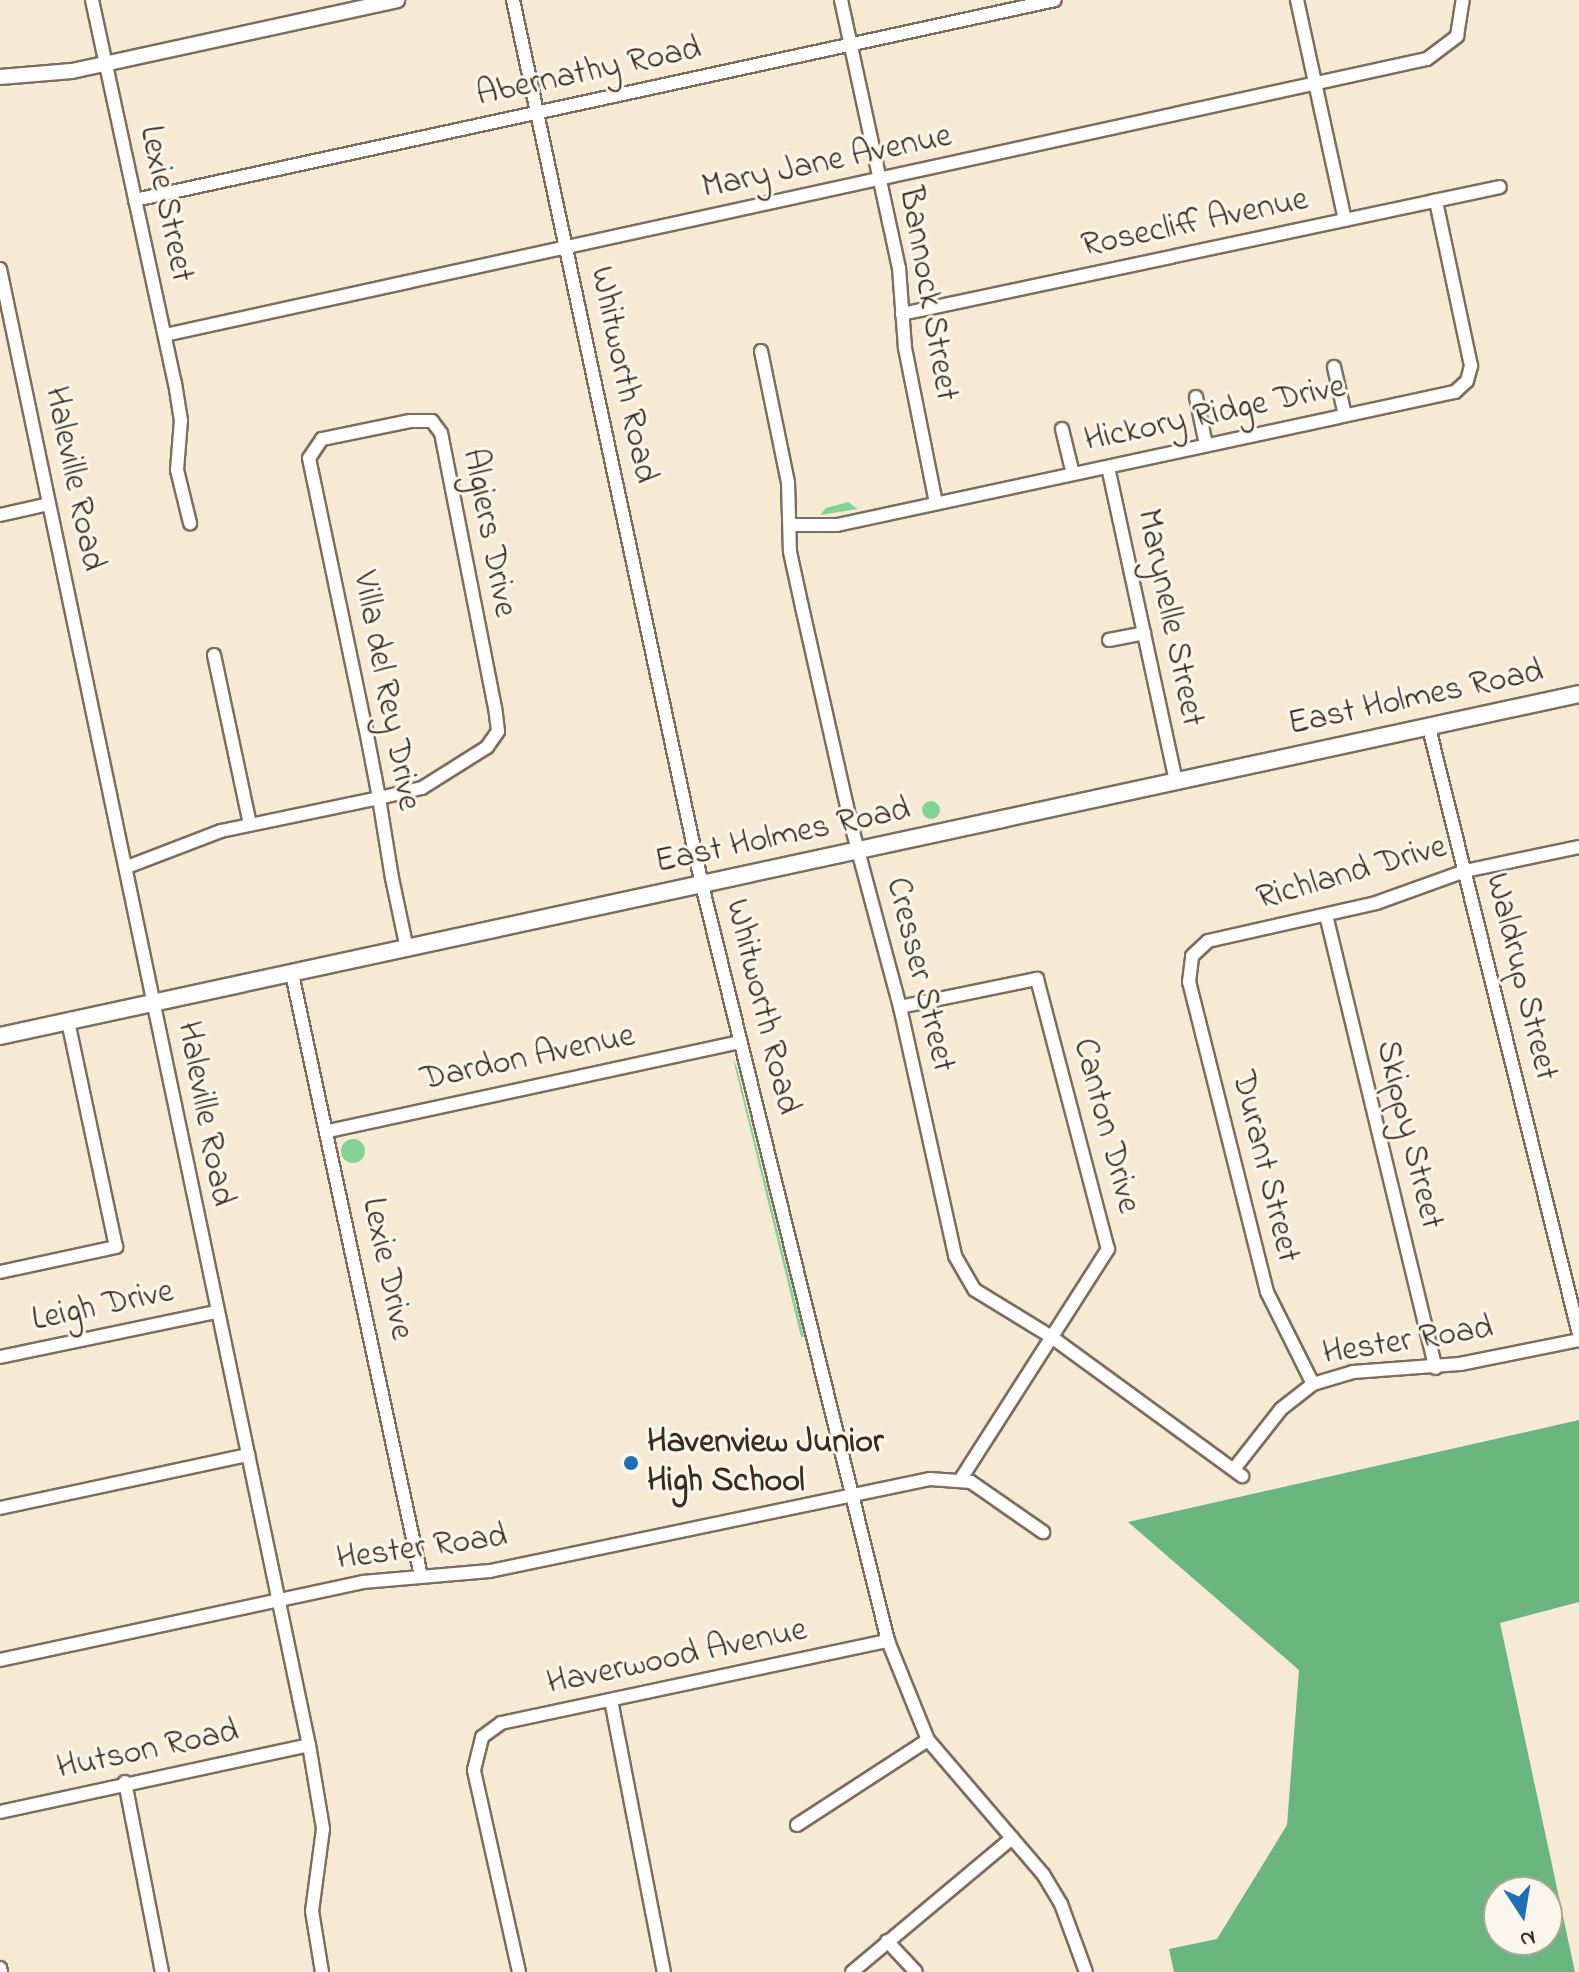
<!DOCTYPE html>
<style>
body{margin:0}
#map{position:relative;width:1579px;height:1972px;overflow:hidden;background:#f6ead4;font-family:"Indie Flower",sans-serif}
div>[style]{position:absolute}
.green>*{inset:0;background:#83d494}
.round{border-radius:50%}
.forest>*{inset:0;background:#6ab67e}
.roads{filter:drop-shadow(2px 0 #7c6d5e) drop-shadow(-2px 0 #7c6d5e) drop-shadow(0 2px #7c6d5e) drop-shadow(0 -2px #7c6d5e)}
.minor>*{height:12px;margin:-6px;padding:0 6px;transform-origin:6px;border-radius:6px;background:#fff}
.tertiary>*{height:14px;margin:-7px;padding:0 7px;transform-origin:7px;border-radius:7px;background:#fff}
.secondary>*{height:16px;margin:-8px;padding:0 8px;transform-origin:8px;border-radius:8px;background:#fff}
.dots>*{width:22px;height:22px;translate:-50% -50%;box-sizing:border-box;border:4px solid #fbf7ec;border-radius:50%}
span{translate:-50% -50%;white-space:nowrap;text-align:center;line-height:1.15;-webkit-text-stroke:6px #fbf7ec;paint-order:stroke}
.street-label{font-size:34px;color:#3b2a1e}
.poi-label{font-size:34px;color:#3b2a1e;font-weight:700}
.left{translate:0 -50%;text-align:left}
.north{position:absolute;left:1483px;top:1876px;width:80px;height:80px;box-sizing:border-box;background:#fbf7ec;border:2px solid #aea59a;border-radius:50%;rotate:168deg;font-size:22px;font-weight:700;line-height:32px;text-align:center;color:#3b2a1e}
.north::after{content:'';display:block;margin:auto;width:28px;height:36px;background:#1f6fb2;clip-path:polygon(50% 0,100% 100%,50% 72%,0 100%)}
</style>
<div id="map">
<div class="green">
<i style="clip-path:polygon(848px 502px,858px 509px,820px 515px,826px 508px)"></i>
<i class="round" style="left:922px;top:801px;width:18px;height:18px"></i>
<i style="clip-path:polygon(733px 1059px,737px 1068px,804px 1337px,801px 1337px)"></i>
<i class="round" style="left:341px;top:1139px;width:24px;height:24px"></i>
</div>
<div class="forest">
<i style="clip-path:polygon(evenodd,1579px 1420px,1579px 1602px,1500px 1623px,1575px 1972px,1174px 1972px,1169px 1949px,1217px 1939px,1287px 1825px,1299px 1670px,1128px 1522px,1579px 1420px,1499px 1892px,1547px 1892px,1547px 1940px,1499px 1940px,1499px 1892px)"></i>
</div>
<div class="roads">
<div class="minor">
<i style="left:92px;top:0;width:392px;rotate:77.8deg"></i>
<i style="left:175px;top:383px;width:37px;rotate:81deg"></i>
<i style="left:181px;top:420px;width:50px;rotate:94.6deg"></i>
<i style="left:177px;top:470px;width:55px;rotate:76.2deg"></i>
<i style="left:513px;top:0;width:905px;rotate:77.95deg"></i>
<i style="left:702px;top:885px;width:779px;rotate:76.18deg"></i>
<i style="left:888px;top:1641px;width:107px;rotate:68deg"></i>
<i style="left:928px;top:1740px;width:177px;rotate:49.4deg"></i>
<i style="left:1043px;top:1874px;width:35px;rotate:59deg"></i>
<i style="left:1061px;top:1904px;width:72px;rotate:69.8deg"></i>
<i style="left:841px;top:0;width:274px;rotate:77.8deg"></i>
<i style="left:899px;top:268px;width:80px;rotate:85.7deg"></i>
<i style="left:905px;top:348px;width:158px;rotate:78.7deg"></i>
<i style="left:1297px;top:0;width:225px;rotate:77.7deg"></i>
<i style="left:135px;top:200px;width:941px;rotate:-12.26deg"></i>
<i style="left:0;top:269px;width:1508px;rotate:78.18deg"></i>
<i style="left:309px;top:1745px;width:85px;rotate:80.5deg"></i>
<i style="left:323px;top:1829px;width:83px;rotate:97.6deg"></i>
<i style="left:312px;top:1911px;width:62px;rotate:80.7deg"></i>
<i style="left:902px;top:314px;width:611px;rotate:-11.99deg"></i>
<i style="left:165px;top:335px;width:1292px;rotate:-12.34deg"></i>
<i style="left:1427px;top:59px;width:38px;rotate:-37deg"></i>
<i style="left:1457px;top:36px;width:36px;rotate:-81deg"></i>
<i style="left:761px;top:351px;width:134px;rotate:78.4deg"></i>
<i style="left:788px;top:482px;width:70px;rotate:88.4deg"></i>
<i style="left:790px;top:552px;width:56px;rotate:77.7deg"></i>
<i style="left:802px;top:607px;width:227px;rotate:77.3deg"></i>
<i style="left:852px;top:828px;width:185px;rotate:75deg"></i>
<i style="left:900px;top:1007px;width:255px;rotate:77.5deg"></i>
<i style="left:955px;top:1256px;width:39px;rotate:60deg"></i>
<i style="left:975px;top:1290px;width:88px;rotate:31.5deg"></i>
<i style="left:1050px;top:1336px;width:238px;rotate:36.1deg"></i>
<i style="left:1334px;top:367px;width:49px;rotate:77.1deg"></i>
<i style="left:1196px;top:397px;width:49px;rotate:78.2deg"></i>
<i style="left:1062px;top:429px;width:46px;rotate:76.3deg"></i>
<i style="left:1108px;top:467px;width:322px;rotate:77.8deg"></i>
<i style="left:0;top:515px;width:50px;rotate:-12.7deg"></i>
<i style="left:790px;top:525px;width:47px"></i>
<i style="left:837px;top:525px;width:632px;rotate:-12.15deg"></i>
<i style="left:1455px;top:392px;width:16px;rotate:-43deg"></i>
<i style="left:1467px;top:381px;width:16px;rotate:-75deg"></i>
<i style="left:1471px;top:366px;width:169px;rotate:-102deg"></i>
<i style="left:1109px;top:640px;width:36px;rotate:-11deg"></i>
<i style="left:214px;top:655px;width:173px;rotate:78deg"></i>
<i style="left:1429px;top:728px;width:624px;rotate:76.1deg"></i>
<i style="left:127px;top:867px;width:101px;rotate:-21deg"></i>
<i style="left:221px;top:831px;width:161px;rotate:-11.8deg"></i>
<i style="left:379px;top:798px;width:44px;rotate:-13.1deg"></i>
<i style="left:422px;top:788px;width:77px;rotate:-32.2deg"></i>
<i style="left:487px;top:747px;width:19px;rotate:-55deg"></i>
<i style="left:498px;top:731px;width:23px;rotate:-97deg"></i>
<i style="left:495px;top:708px;width:280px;rotate:-101.1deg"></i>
<i style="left:441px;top:433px;width:15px;rotate:-127deg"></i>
<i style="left:432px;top:421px;width:22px;rotate:180deg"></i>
<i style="left:410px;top:421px;width:90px;rotate:168.4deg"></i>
<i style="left:322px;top:439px;width:23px;rotate:124deg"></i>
<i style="left:309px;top:458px;width:273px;rotate:78.2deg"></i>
<i style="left:365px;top:725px;width:74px;rotate:79.1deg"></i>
<i style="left:379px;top:798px;width:81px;rotate:80.8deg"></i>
<i style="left:392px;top:878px;width:73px;rotate:78.1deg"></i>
<i style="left:1326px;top:915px;width:466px;rotate:76.4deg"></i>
<i style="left:292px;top:974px;width:616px;rotate:77.91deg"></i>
<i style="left:900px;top:1007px;width:140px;rotate:-11.6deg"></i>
<i style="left:1037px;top:979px;width:279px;rotate:75.3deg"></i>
<i style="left:1108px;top:1249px;width:273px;rotate:122.6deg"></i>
<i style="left:328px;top:1131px;width:422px;rotate:-12.2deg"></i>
<i style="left:0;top:1272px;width:119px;rotate:-12.2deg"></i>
<i style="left:116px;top:1247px;width:230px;rotate:-102deg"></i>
<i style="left:0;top:1357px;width:221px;rotate:-11.8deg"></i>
<i style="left:1313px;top:1384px;width:103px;rotate:-116.6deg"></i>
<i style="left:1267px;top:1292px;width:320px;rotate:-104.1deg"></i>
<i style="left:1189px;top:982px;width:26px;rotate:-83deg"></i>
<i style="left:1192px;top:956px;width:22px;rotate:-43deg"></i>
<i style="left:1208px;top:941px;width:172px;rotate:-12.7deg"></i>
<i style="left:1376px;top:903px;width:95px;rotate:-19.8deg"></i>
<i style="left:1465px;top:871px;width:116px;rotate:-11.9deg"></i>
<i style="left:1234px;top:1469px;width:76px;rotate:-51.9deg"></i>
<i style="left:1281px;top:1409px;width:41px;rotate:-38deg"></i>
<i style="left:1313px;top:1384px;width:42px;rotate:-16.7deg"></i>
<i style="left:1353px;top:1372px;width:107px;rotate:-4.3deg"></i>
<i style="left:1460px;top:1364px;width:121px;rotate:-11.4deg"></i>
<i style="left:0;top:1508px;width:254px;rotate:-12.1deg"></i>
<i style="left:0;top:1660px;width:371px;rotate:-12.1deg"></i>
<i style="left:363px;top:1582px;width:127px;rotate:-5deg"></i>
<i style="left:490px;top:1571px;width:450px;rotate:-11.8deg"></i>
<i style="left:930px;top:1479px;width:41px;rotate:4.2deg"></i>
<i style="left:971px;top:1482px;width:88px;rotate:34.8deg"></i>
<i style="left:611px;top:1700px;width:277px;rotate:79deg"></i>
<i style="left:125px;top:1782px;width:194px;rotate:79deg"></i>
<i style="left:0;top:1812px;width:316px;rotate:-12.2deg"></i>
<i style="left:797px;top:1825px;width:156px;rotate:-33deg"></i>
<i style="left:887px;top:1941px;width:42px;rotate:46.9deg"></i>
<i style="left:0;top:1968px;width:4px;rotate:76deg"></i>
<i style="left:519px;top:1972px;width:207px;rotate:-102.6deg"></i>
<i style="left:474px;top:1770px;width:34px;rotate:-76deg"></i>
<i style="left:482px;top:1737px;width:24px;rotate:-36deg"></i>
<i style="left:501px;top:1723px;width:396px;rotate:-12deg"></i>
<i style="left:852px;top:1972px;width:209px;rotate:-39.9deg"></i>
</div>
<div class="tertiary">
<i style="left:0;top:77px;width:72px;rotate:-4.8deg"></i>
<i style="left:72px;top:71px;width:333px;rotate:-12.3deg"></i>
</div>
<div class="secondary">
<i style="left:0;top:1036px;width:1616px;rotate:-12.22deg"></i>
</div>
</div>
<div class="dots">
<i style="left:631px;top:1463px;background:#1f6fb2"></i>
</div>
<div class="street-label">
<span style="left:589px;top:73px;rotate:-12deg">Abernathy Road</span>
<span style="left:827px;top:163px;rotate:-12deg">Mary Jane Avenue</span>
<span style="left:165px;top:204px;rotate:78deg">Lexie Street</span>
<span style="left:1195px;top:224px;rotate:-12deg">Rosecliff Avenue</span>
<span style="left:927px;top:294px;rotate:80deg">Bannock Street</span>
<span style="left:622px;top:375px;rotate:78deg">Whitworth Road</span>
<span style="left:1215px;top:415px;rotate:-12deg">Hickory Ridge Drive</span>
<span style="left:73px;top:479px;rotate:78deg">Haleville Road</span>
<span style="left:488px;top:533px;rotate:79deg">Algiers Drive</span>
<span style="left:1169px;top:618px;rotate:78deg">Marynelle Street</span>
<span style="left:385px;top:691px;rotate:79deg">Villa del Rey Drive</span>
<span style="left:1416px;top:699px;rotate:-12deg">East Holmes Road</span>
<span style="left:783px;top:837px;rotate:-12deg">East Holmes Road</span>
<span style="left:1352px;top:874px;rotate:-16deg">Richland Drive</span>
<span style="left:919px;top:975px;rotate:76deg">Cresser Street</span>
<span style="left:1520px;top:977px;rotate:76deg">Waldrup Street</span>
<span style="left:761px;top:1007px;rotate:76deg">Whitworth Road</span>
<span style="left:528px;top:1059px;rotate:-12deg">Dardon Avenue</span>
<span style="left:204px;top:1114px;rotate:79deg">Haleville Road</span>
<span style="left:1105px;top:1126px;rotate:75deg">Canton Drive</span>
<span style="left:1408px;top:1135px;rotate:76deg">Skippy Street</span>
<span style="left:1264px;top:1167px;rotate:76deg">Durant Street</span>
<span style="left:386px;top:1269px;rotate:78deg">Lexie Drive</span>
<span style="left:103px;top:1307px;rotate:-12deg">Leigh Drive</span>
<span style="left:1408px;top:1342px;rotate:-9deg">Hester Road</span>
<span style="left:422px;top:1549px;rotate:-8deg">Hester Road</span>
<span style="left:677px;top:1658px;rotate:-12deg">Haverwood Avenue</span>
<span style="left:148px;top:1751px;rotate:-12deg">Hutson Road</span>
</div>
<div class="poi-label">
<span class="left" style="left:647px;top:1463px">Havenview Junior<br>High School</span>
</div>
<div class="north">N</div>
</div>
